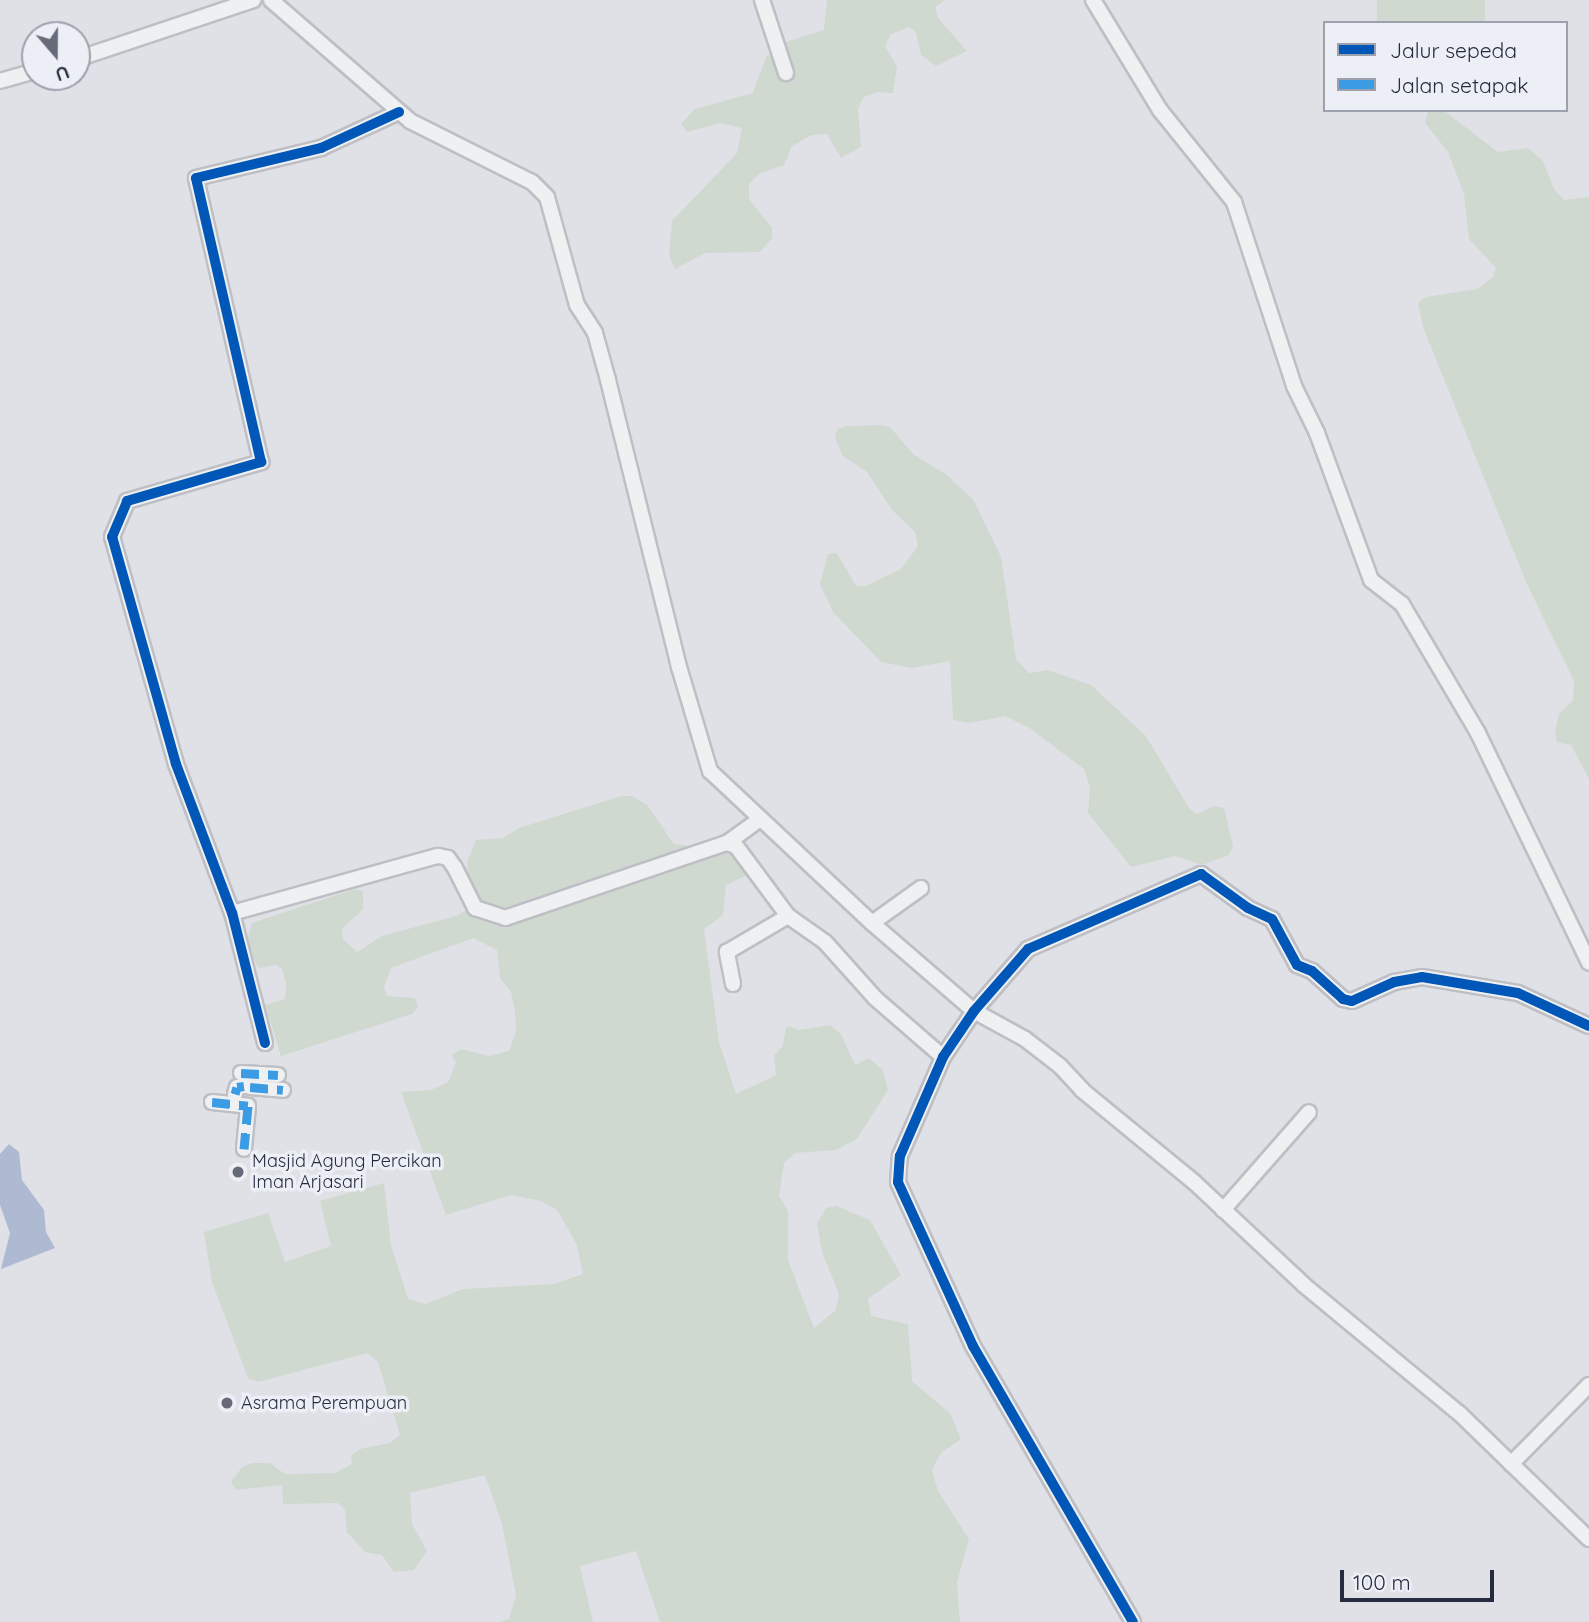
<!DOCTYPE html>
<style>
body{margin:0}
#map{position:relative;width:1589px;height:1622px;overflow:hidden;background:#e0e1e6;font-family:Quicksand,sans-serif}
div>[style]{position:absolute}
.green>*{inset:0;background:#cfd9d0;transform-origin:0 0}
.water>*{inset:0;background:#adbad2}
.roads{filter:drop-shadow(2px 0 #bebfc4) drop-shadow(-2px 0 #bebfc4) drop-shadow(0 2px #bebfc4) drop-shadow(0 -2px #bebfc4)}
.minor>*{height:14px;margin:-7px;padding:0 7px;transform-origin:7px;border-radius:7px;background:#eff0f2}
.quiet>*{height:9px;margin-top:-4.5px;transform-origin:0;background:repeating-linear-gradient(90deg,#3c9ce3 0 18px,transparent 0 27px)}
.cycleway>*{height:10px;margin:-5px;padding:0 5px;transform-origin:5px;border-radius:5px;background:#0057b8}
.dots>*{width:19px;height:19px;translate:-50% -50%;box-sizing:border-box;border:4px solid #edeff6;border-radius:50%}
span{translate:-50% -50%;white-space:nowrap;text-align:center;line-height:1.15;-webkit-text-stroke:7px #edeff6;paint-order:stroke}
.poi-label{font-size:18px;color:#262c3f}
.left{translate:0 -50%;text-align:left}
.legend{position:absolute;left:1323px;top:21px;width:245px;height:91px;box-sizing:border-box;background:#edeff6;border:2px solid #9da1ad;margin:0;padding:9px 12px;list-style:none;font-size:21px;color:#262c3f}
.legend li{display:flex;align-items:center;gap:14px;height:35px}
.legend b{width:35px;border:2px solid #9da1ad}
.north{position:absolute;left:21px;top:21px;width:70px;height:70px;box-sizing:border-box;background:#edeff6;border:2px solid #9da1ad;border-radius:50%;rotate:160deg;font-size:19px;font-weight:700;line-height:28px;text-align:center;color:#262c3f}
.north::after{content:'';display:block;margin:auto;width:24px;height:32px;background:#676b79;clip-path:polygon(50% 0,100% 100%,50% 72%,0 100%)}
.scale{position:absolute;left:1340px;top:1570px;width:154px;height:32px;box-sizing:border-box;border:4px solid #262c3f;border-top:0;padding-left:9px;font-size:21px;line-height:24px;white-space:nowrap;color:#262c3f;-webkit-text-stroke:5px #edeff6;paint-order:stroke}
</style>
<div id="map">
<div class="green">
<i style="clip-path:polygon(827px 0,945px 0,935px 7px,938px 18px,967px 51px,936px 66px,921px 55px,916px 32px,909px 27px,891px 34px,885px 46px,897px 67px,893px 93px,878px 92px,864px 97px,858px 108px,861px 147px,841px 158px,827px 134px,812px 135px,792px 146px,784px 165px,759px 174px,749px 184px,749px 199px,772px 228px,772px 238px,760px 252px,705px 253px,675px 269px,669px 255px,672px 221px,737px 153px,742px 128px,721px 123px,687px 132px,681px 124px,695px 109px,753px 93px,766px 57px,786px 42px,824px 30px)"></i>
<i style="left:1377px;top:0;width:108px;height:25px"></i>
<i style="clip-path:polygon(1428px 110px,1443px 110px,1498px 152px,1528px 148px,1543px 161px,1554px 189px,1564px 200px,1589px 197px,1589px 779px,1571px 745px,1557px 742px,1555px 732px,1559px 714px,1573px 700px,1574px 681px,1526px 582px,1423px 327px,1418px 303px,1426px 297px,1477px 289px,1493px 277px,1496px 268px,1469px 239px,1464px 194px,1448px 152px,1425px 123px)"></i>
<i style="clip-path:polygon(880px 425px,890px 427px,913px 454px,947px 475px,974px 501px,1001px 557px,1016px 659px,1029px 673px,1048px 670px,1091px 685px,1146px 736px,1189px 808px,1197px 814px,1214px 806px,1224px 808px,1233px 846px,1229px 855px,1202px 865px,1175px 856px,1131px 867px,1088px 813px,1090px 787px,1084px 769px,1031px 729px,1005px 716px,970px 723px,953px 720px,950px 661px,912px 668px,881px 662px,833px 612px,820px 584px,828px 554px,837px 553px,856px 586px,866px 586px,901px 569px,918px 546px,915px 532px,892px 510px,867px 472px,843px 456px,835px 438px,837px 429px,847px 426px)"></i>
<i style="clip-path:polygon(621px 796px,632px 796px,647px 805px,674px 844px,696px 847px,703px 857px,728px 852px,747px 875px,726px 885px,723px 915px,704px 929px,719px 1042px,736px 1094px,776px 1075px,774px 1056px,783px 1045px,786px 1027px,790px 1026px,798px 1030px,830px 1025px,841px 1034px,855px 1065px,869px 1058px,883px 1070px,888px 1090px,857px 1139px,836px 1150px,795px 1153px,784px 1163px,779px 1196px,788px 1211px,788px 1260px,814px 1328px,836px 1310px,839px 1294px,822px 1252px,817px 1224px,826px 1208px,836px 1206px,870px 1220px,901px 1275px,868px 1299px,871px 1316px,908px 1324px,912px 1381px,950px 1413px,961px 1439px,941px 1453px,932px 1470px,938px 1491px,969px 1539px,957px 1582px,960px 1622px,660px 1622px,636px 1551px,580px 1566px,593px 1622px,500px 1622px,509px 1619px,516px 1595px,502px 1524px,485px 1475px,410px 1493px,412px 1524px,427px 1551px,414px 1570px,394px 1572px,382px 1555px,365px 1552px,347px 1532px,345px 1510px,338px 1503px,283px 1504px,282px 1485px,236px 1490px,231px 1482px,242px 1467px,252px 1463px,270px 1463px,285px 1474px,335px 1473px,352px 1464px,351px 1455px,360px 1449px,390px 1443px,400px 1435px,378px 1362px,367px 1353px,258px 1382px,248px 1378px,212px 1282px,204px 1232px,268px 1213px,285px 1262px,331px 1246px,320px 1201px,384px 1183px,391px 1245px,408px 1299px,425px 1304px,463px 1289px,554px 1284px,583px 1274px,577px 1245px,557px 1210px,541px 1201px,511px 1195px,446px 1215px,401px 1092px,431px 1090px,448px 1082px,456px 1063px,452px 1055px,461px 1049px,489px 1056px,509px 1051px,516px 1031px,515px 1011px,511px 992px,500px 978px,497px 950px,473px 938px,391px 968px,384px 987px,387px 996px,415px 998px,418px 1007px,412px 1014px,281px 1056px,265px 1005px,285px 999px,286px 983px,282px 969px,276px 965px,259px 968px,252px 957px,248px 937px,252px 923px,355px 889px,363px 891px,363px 909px,342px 929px,343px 939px,357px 952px,382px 936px,456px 916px,478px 903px,470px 892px,467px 863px,476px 840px,503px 838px,519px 828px)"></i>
</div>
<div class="water">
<i style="clip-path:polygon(9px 1144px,19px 1152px,22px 1180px,44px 1210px,46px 1232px,55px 1248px,1px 1269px,10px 1233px,0 1205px,0 1154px)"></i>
</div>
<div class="roads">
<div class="minor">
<i style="left:271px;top:0;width:184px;rotate:41deg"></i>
<i style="left:410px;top:121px;width:136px;rotate:26.6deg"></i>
<i style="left:532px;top:182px;width:21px;rotate:45deg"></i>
<i style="left:547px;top:197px;width:112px;rotate:74.5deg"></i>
<i style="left:577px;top:305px;width:33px;rotate:57deg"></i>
<i style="left:595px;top:333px;width:49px;rotate:74.5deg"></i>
<i style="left:608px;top:380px;width:296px;rotate:76.1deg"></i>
<i style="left:679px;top:667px;width:109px;rotate:73.4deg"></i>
<i style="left:710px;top:771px;width:222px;rotate:43.2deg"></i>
<i style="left:762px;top:0;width:77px;rotate:71.8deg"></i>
<i style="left:1093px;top:0;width:129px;rotate:58.7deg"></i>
<i style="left:1160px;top:110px;width:118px;rotate:51.2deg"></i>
<i style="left:1234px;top:202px;width:194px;rotate:71.9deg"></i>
<i style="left:1294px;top:386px;width:52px;rotate:63.9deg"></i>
<i style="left:1317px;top:433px;width:157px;rotate:69.8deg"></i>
<i style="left:1371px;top:580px;width:39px;rotate:38deg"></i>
<i style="left:1402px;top:604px;width:150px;rotate:59.5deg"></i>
<i style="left:1478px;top:733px;width:255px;rotate:64.2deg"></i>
<i style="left:77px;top:59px;width:186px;rotate:-18.5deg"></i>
<i style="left:0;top:81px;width:36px;rotate:-16deg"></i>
<i style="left:727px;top:843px;width:9px;rotate:18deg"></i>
<i style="left:736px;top:846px;width:87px;rotate:53.4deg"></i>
<i style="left:788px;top:916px;width:45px;rotate:35.1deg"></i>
<i style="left:825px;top:942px;width:75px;rotate:48.2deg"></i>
<i style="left:875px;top:998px;width:90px;rotate:40.9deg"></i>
<i style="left:921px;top:888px;width:60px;rotate:144.5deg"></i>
<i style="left:872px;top:923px;width:135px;rotate:40.8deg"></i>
<i style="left:974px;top:1011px;width:58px;rotate:28.8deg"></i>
<i style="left:1025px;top:1039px;width:44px;rotate:37.6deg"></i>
<i style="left:1060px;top:1066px;width:33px;rotate:47deg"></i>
<i style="left:1082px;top:1090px;width:145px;rotate:39.4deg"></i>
<i style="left:1194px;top:1182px;width:151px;rotate:43.1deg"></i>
<i style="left:1304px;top:1285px;width:201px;rotate:39.6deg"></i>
<i style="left:1459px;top:1413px;width:181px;rotate:44.1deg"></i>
<i style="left:232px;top:913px;width:214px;rotate:-15.5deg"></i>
<i style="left:438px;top:856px;width:10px;rotate:11deg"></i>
<i style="left:448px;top:858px;width:12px;rotate:55deg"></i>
<i style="left:455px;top:868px;width:45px;rotate:63.4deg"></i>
<i style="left:475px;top:908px;width:32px;rotate:18deg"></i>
<i style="left:505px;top:918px;width:234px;rotate:-18.7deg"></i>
<i style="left:727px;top:843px;width:39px;rotate:-36deg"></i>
<i style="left:733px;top:984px;width:33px;rotate:-101deg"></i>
<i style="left:727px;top:952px;width:71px;rotate:-30.5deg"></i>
<i style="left:265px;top:1043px;width:134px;rotate:-104.2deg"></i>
<i style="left:232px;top:913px;width:159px;rotate:-110.6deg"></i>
<i style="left:176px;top:764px;width:236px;rotate:-105.7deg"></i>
<i style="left:112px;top:537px;width:39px;rotate:-67deg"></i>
<i style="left:127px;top:501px;width:140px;rotate:-16.2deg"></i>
<i style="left:261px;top:462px;width:291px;rotate:-102.9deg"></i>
<i style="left:196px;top:178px;width:129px;rotate:-13.5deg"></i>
<i style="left:321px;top:148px;width:86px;rotate:-24.8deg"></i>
<i style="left:241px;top:1073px;width:37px;rotate:3deg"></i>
<i style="left:250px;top:1087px;width:33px;rotate:5deg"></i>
<i style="left:235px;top:1094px;width:7px;rotate:-74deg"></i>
<i style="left:237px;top:1087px;width:7px;rotate:-8deg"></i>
<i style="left:212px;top:1102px;width:36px;rotate:6deg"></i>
<i style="left:248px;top:1106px;width:43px;rotate:95.3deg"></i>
<i style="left:1223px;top:1210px;width:130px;rotate:-48.7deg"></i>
<i style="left:1511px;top:1464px;width:111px;rotate:-45.4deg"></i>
<i style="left:1133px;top:1622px;width:319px;rotate:-120.1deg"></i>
<i style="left:973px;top:1346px;width:180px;rotate:-114.6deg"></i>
<i style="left:898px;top:1182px;width:26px;rotate:-86deg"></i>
<i style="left:900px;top:1156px;width:108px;rotate:-66.5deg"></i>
<i style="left:943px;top:1057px;width:55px;rotate:-56deg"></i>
<i style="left:974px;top:1011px;width:82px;rotate:-48.9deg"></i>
<i style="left:1028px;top:949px;width:189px;rotate:-23.4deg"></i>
<i style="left:1201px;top:874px;width:58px;rotate:35.9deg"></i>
<i style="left:1248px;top:908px;width:26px;rotate:25deg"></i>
<i style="left:1272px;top:919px;width:52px;rotate:61.5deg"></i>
<i style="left:1297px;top:965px;width:16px;rotate:22deg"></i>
<i style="left:1312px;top:971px;width:42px;rotate:42.1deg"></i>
<i style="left:1343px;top:999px;width:9px;rotate:13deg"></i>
<i style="left:1352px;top:1001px;width:46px;rotate:-24.3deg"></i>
<i style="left:1394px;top:982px;width:28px;rotate:-10deg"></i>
<i style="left:1422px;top:977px;width:97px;rotate:9.5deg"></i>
<i style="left:1518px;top:993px;width:78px;rotate:24.9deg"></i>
</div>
</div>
<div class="quiet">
<i style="left:241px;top:1073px;width:37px;rotate:3deg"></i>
<i style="left:250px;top:1087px;width:33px;rotate:5deg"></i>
<i style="left:235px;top:1094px;width:7px;rotate:-74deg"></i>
<i style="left:237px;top:1087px;width:7px;rotate:-8deg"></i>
<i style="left:212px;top:1102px;width:36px;rotate:6deg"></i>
<i style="left:248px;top:1106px;width:43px;rotate:95.3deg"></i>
</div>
<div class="cycleway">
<i style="left:265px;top:1043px;width:134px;rotate:-104.2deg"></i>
<i style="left:232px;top:913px;width:159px;rotate:-110.6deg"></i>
<i style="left:176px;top:764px;width:236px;rotate:-105.7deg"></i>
<i style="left:112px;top:537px;width:39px;rotate:-67deg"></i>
<i style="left:127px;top:501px;width:140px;rotate:-16.2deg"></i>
<i style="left:261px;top:462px;width:291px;rotate:-102.9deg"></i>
<i style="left:196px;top:178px;width:129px;rotate:-13.5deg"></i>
<i style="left:321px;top:148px;width:86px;rotate:-24.8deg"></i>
<i style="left:1133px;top:1622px;width:319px;rotate:-120.1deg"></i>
<i style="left:973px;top:1346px;width:180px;rotate:-114.6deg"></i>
<i style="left:898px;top:1182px;width:26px;rotate:-86deg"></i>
<i style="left:900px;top:1156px;width:108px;rotate:-66.5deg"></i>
<i style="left:943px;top:1057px;width:55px;rotate:-56deg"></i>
<i style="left:974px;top:1011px;width:82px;rotate:-48.9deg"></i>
<i style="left:1028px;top:949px;width:189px;rotate:-23.4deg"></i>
<i style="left:1201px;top:874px;width:58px;rotate:35.9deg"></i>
<i style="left:1248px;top:908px;width:26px;rotate:25deg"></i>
<i style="left:1272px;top:919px;width:52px;rotate:61.5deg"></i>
<i style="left:1297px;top:965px;width:16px;rotate:22deg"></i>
<i style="left:1312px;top:971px;width:42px;rotate:42.1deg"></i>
<i style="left:1343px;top:999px;width:9px;rotate:13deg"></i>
<i style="left:1352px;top:1001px;width:46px;rotate:-24.3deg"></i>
<i style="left:1394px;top:982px;width:28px;rotate:-10deg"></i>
<i style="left:1422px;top:977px;width:97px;rotate:9.5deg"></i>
<i style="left:1518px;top:993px;width:78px;rotate:24.9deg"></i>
</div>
<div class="dots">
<i style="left:238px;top:1172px;background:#676b79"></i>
<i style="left:227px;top:1403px;background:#676b79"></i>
</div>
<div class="poi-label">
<span class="left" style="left:252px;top:1172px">Masjid Agung Percikan<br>Iman Arjasari</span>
<span class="left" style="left:241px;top:1403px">Asrama Perempuan</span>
</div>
<ul class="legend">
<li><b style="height:9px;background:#0057b8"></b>Jalur sepeda</li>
<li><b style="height:9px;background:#3c9ce3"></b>Jalan setapak</li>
</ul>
<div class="north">U</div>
<div class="scale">100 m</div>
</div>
